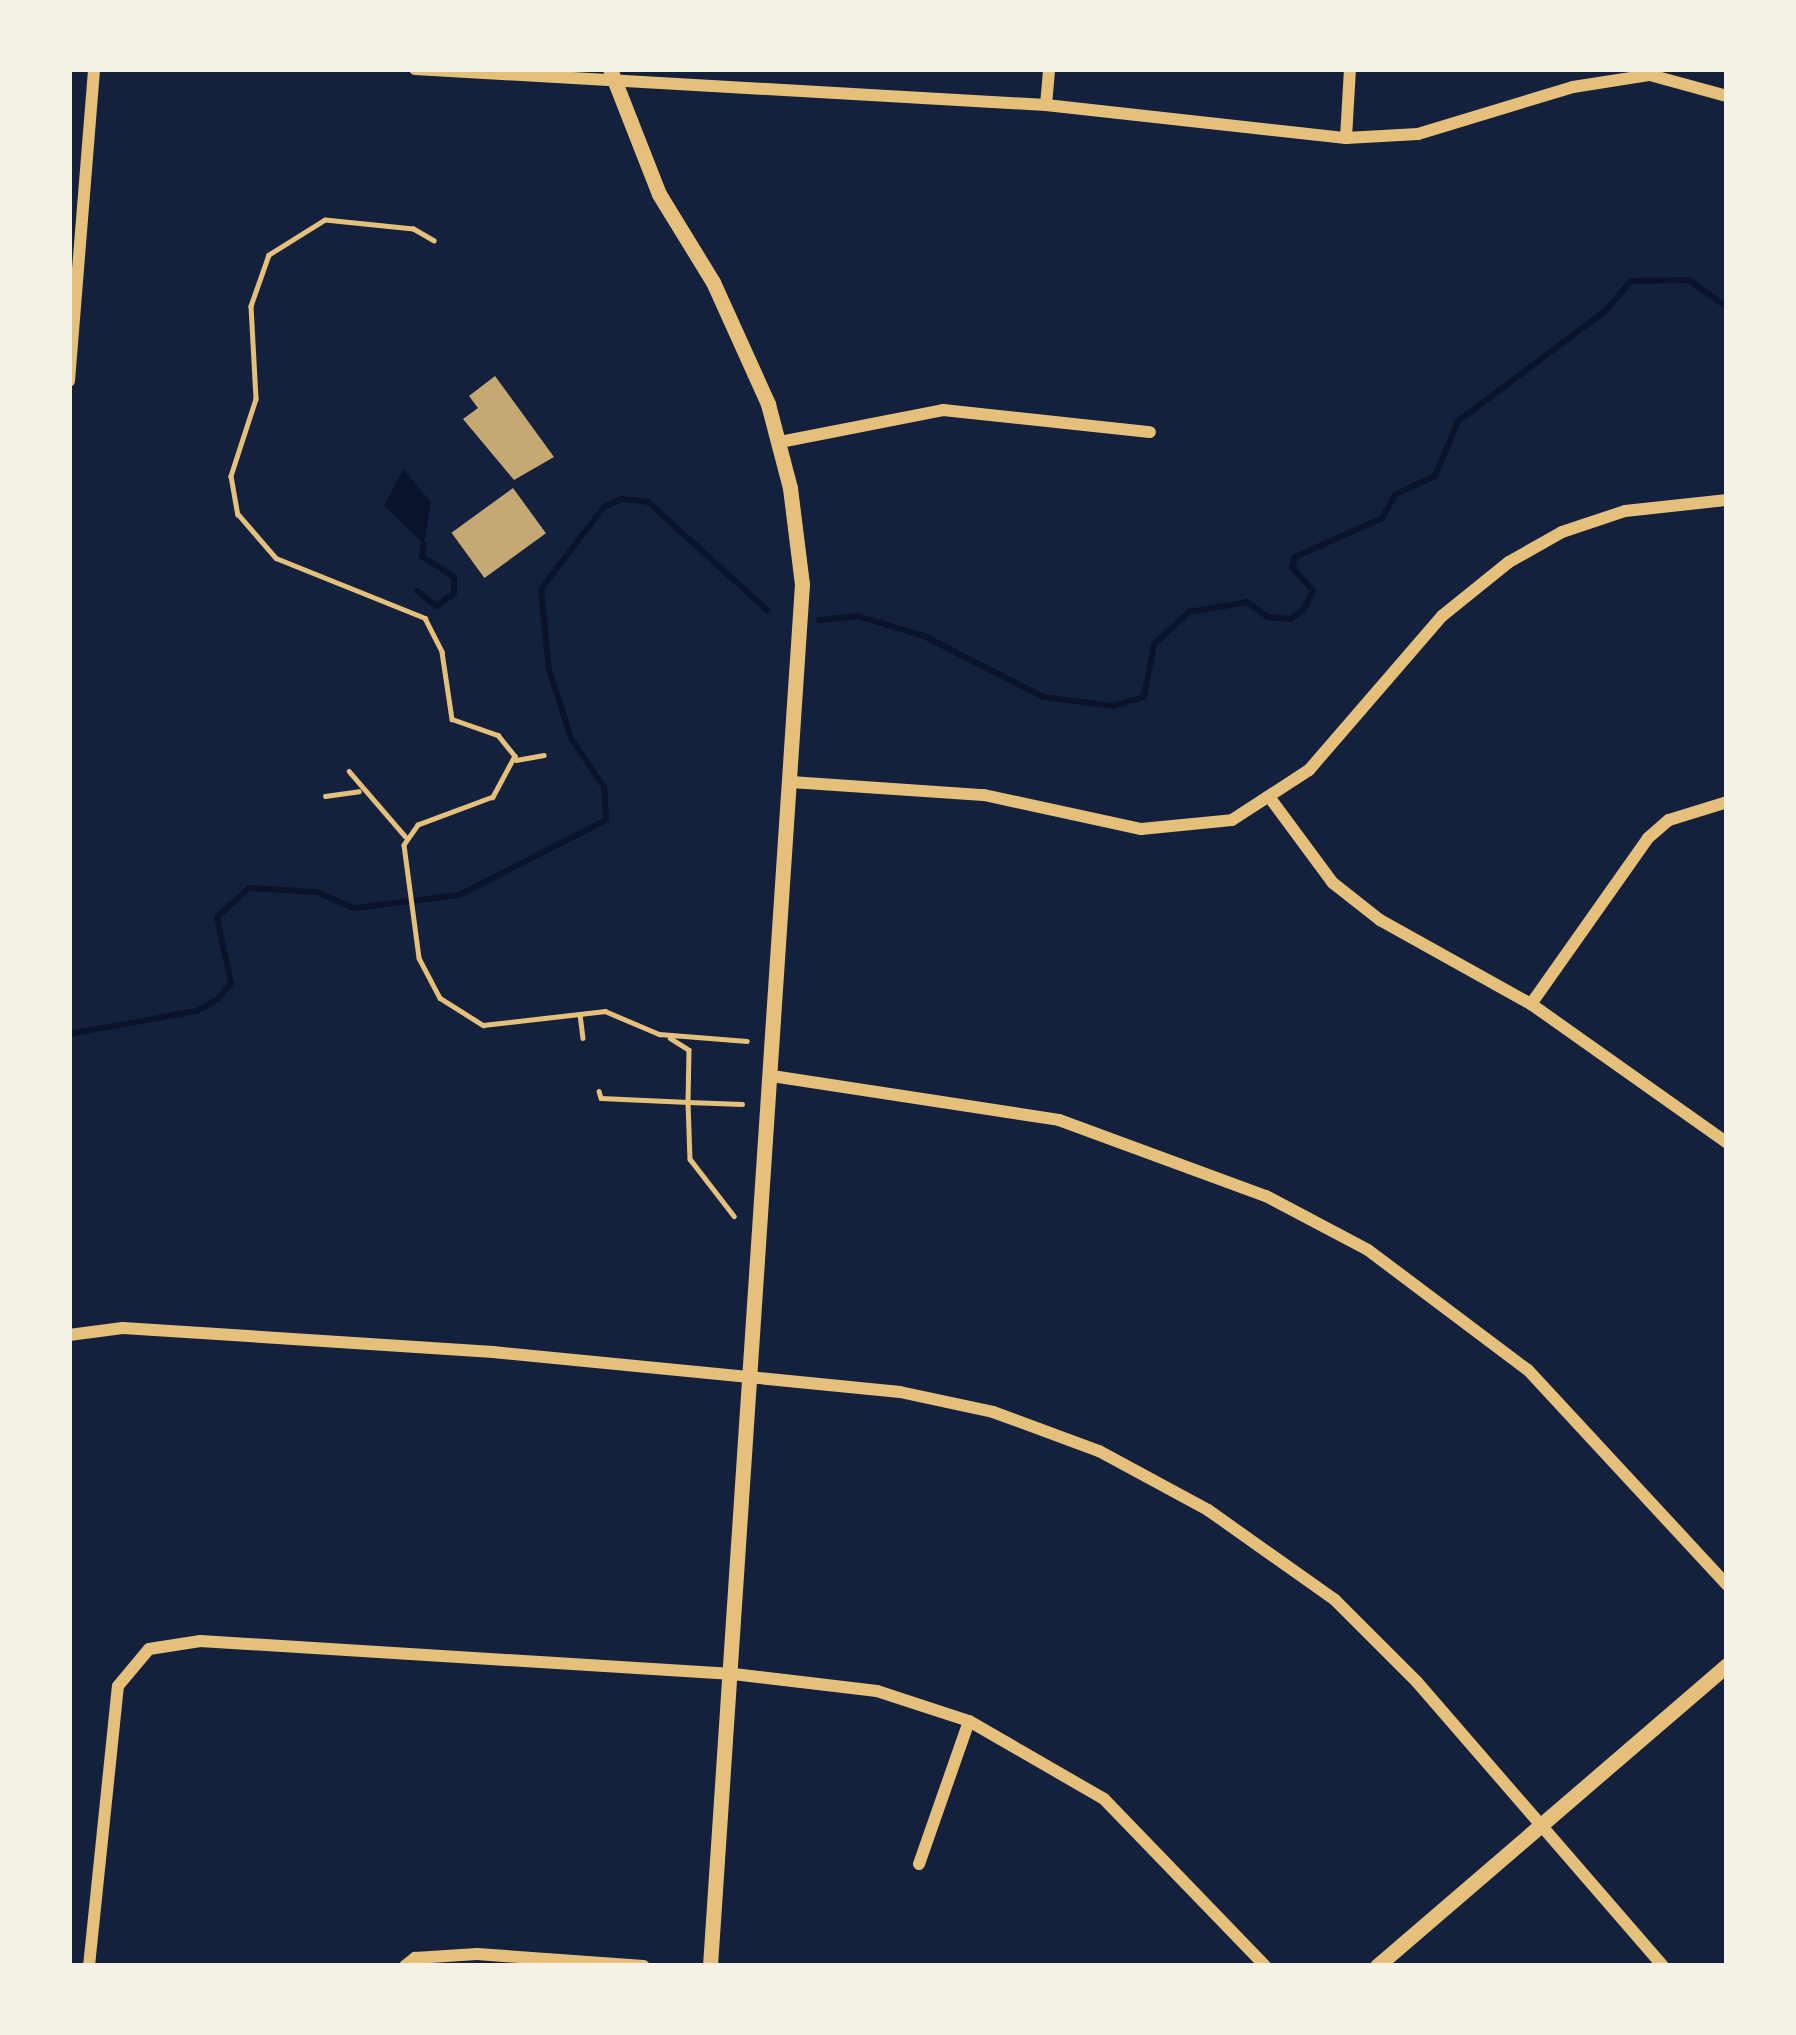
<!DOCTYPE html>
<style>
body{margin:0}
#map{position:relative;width:1796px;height:2035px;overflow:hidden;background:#14213d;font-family:Overpass,sans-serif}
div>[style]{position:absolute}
.water>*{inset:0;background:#0b132b}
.stream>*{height:6px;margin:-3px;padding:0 3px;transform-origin:3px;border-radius:3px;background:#0b132b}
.building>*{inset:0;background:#c6a872;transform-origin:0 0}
.path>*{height:4.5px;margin:-2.25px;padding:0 2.25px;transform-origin:2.25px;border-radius:2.25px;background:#e5c07b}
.minor>*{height:12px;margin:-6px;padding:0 6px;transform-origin:6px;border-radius:6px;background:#e5c07b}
.tertiary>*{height:15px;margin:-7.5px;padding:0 7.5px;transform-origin:7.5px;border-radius:7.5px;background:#e5c07b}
span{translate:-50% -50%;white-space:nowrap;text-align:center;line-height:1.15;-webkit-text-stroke:9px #f6f1e7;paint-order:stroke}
.frame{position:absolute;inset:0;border:72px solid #f6f1e7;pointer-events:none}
</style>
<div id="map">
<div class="water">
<i style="clip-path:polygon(403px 469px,431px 502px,424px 544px,384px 506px)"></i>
</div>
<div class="stream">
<i style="left:417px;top:591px;width:25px;rotate:37deg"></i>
<i style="left:437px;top:606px;width:21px;rotate:-37deg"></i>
<i style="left:454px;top:593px;width:16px;rotate:-90deg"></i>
<i style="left:454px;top:577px;width:38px;rotate:-147deg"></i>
<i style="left:422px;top:556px;width:12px;rotate:-81deg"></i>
<i style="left:819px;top:620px;width:39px;rotate:-6deg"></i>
<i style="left:858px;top:616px;width:69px;rotate:16.9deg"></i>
<i style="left:924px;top:636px;width:134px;rotate:27.1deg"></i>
<i style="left:1043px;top:697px;width:71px;rotate:7.3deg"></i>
<i style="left:1113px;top:706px;width:32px;rotate:-16deg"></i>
<i style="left:1144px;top:697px;width:54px;rotate:-79.3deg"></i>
<i style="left:1154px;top:644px;width:47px;rotate:-42.4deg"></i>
<i style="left:1189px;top:612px;width:59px;rotate:-9.8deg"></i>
<i style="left:1247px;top:602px;width:26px;rotate:36deg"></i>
<i style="left:1268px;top:617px;width:23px;rotate:5deg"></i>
<i style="left:1291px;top:619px;width:16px;rotate:-38deg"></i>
<i style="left:1304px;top:609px;width:20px;rotate:-63deg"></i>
<i style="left:1313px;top:591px;width:32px;rotate:-131deg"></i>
<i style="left:1292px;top:567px;width:10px;rotate:-73deg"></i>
<i style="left:1295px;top:557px;width:95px;rotate:-24.1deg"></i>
<i style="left:1382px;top:518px;width:28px;rotate:-60deg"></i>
<i style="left:1396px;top:494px;width:43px;rotate:-24.8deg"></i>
<i style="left:1435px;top:476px;width:60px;rotate:-67.3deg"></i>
<i style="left:1458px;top:421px;width:184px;rotate:-36.8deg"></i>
<i style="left:1605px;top:311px;width:40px;rotate:-49deg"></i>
<i style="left:1631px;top:281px;width:58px;rotate:-1deg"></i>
<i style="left:1689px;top:280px;width:47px;rotate:35.4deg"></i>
<i style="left:69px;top:1034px;width:130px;rotate:-10.2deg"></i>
<i style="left:197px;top:1011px;width:24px;rotate:-30deg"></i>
<i style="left:218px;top:999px;width:21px;rotate:-51deg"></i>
<i style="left:231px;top:983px;width:67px;rotate:-102deg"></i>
<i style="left:217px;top:917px;width:43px;rotate:-42.2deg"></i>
<i style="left:249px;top:888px;width:68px;rotate:3.4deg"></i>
<i style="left:317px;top:892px;width:40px;rotate:23.4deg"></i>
<i style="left:354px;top:908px;width:106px;rotate:-7.1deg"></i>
<i style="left:459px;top:895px;width:165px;rotate:-27deg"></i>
<i style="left:606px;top:820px;width:33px;rotate:-93deg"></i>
<i style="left:604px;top:787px;width:59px;rotate:-124deg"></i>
<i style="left:571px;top:738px;width:72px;rotate:-107.7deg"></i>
<i style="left:549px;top:669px;width:80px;rotate:-95.7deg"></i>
<i style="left:541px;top:589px;width:103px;rotate:-52.5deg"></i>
<i style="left:604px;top:507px;width:19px;rotate:-25deg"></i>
<i style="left:621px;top:499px;width:27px;rotate:6deg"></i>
<i style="left:648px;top:502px;width:161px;rotate:42.2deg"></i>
</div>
<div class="building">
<i style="clip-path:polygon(495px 376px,554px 457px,514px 480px,463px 419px,478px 408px,469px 396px)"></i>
<i style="left:513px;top:488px;width:56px;height:76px;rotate:54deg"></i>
</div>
<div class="path">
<i style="left:434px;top:241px;width:24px;rotate:-150deg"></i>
<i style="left:413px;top:229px;width:88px;rotate:-174.2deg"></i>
<i style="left:325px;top:220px;width:66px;rotate:148deg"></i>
<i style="left:269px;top:255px;width:54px;rotate:109.4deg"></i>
<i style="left:251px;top:306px;width:93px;rotate:86.9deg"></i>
<i style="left:256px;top:399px;width:81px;rotate:108deg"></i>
<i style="left:231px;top:476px;width:39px;rotate:80deg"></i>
<i style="left:238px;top:514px;width:58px;rotate:49.2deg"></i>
<i style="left:276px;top:558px;width:161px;rotate:21.9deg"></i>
<i style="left:425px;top:618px;width:38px;rotate:63deg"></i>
<i style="left:442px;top:652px;width:68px;rotate:81.5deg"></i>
<i style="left:452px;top:719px;width:49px;rotate:19.2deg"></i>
<i style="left:498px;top:735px;width:27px;rotate:51deg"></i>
<i style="left:515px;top:756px;width:47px;rotate:118.2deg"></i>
<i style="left:493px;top:797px;width:80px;rotate:159.5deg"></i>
<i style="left:418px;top:825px;width:24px;rotate:125deg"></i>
<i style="left:404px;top:845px;width:114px;rotate:82.4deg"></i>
<i style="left:419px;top:958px;width:45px;rotate:62.3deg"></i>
<i style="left:440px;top:998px;width:51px;rotate:32.1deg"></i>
<i style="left:483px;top:1025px;width:123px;rotate:-6.5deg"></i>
<i style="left:605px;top:1011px;width:59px;rotate:23.1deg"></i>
<i style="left:659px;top:1034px;width:88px;rotate:4.5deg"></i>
<i style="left:516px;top:760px;width:28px;rotate:-10deg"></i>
<i style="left:349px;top:771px;width:86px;rotate:49.3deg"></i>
<i style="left:325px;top:796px;width:34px;rotate:-8deg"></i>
<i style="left:580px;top:1014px;width:24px;rotate:83deg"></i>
<i style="left:670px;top:1038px;width:22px;rotate:32deg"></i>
<i style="left:689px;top:1050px;width:52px;rotate:91.1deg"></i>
<i style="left:688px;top:1102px;width:54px;rotate:2.1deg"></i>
<i style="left:599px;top:1091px;width:7px;rotate:74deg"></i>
<i style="left:601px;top:1098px;width:87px;rotate:2.6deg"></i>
<i style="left:688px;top:1102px;width:57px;rotate:88deg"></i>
<i style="left:690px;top:1159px;width:72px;rotate:52.3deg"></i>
</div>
<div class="minor">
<i style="left:415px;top:69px;width:632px;rotate:3.27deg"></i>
<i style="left:1046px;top:105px;width:302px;rotate:6.3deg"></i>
<i style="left:1346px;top:138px;width:72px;rotate:-3.2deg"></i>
<i style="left:1418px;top:134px;width:162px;rotate:-16.9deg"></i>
<i style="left:1573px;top:87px;width:78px;rotate:-8.9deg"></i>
<i style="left:1650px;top:75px;width:80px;rotate:15.3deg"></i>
<i style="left:1046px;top:105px;width:36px;rotate:-85deg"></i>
<i style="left:1346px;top:138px;width:69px;rotate:-86.7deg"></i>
<i style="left:69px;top:381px;width:313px;rotate:-85.4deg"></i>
<i style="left:780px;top:442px;width:166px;rotate:-11.1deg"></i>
<i style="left:943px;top:410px;width:208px;rotate:6.1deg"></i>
<i style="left:791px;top:782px;width:193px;rotate:3.9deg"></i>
<i style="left:984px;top:795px;width:161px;rotate:12.2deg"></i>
<i style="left:1141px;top:829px;width:91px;rotate:-5.6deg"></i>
<i style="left:1232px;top:820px;width:92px;rotate:-33deg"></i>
<i style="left:1309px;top:770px;width:203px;rotate:-49.2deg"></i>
<i style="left:1442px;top:616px;width:86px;rotate:-38.9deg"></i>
<i style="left:1509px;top:562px;width:61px;rotate:-29.5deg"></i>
<i style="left:1562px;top:532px;width:66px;rotate:-18.4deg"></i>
<i style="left:1625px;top:511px;width:103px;rotate:-6.2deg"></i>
<i style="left:1270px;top:798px;width:106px;rotate:53.5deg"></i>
<i style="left:1333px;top:883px;width:60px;rotate:38.2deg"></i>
<i style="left:1380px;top:920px;width:173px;rotate:29.1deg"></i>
<i style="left:1531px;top:1004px;width:240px;rotate:35.3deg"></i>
<i style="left:1531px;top:1004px;width:203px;rotate:-54.8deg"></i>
<i style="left:1648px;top:838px;width:28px;rotate:-41deg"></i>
<i style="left:1669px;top:820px;width:61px;rotate:-17.2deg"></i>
<i style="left:772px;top:1076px;width:290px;rotate:8.7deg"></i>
<i style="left:1059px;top:1120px;width:221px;rotate:20.2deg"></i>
<i style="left:1266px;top:1196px;width:115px;rotate:27.9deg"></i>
<i style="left:1368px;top:1250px;width:200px;rotate:36.9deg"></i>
<i style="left:1528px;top:1370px;width:293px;rotate:47.2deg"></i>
<i style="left:69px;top:1335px;width:54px;rotate:-7.4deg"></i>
<i style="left:123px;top:1328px;width:371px;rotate:3.7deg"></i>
<i style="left:493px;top:1352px;width:409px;rotate:5.6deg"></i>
<i style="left:900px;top:1392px;width:95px;rotate:12.1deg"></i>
<i style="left:993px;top:1412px;width:113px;rotate:20.2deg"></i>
<i style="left:1099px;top:1451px;width:124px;rotate:28.4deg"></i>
<i style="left:1208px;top:1510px;width:156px;rotate:35.3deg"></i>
<i style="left:1335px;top:1600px;width:116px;rotate:45deg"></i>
<i style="left:1417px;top:1682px;width:376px;rotate:49.1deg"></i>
<i style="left:919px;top:1864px;width:151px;rotate:-70.7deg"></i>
<i style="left:89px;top:1966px;width:281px;rotate:-84.1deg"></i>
<i style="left:118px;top:1686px;width:48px;rotate:-50deg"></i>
<i style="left:149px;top:1649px;width:52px;rotate:-8.9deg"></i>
<i style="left:200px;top:1641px;width:534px;rotate:3.54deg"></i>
<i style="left:733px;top:1674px;width:145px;rotate:6.7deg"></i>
<i style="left:877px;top:1691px;width:97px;rotate:18.1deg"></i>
<i style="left:969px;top:1721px;width:156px;rotate:30deg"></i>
<i style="left:1104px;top:1799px;width:232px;rotate:46deg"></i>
<i style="left:405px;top:1966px;width:13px;rotate:-39deg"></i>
<i style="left:415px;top:1958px;width:62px;rotate:-3.7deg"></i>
<i style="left:477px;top:1954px;width:167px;rotate:4.1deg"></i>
</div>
<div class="tertiary">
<i style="left:610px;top:69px;width:134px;rotate:68.6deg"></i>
<i style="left:659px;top:194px;width:103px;rotate:58.5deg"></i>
<i style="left:713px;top:282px;width:134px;rotate:65.7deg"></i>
<i style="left:768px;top:404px;width:87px;rotate:75.3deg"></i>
<i style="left:790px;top:488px;width:97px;rotate:82.9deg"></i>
<i style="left:802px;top:584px;width:1385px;rotate:93.81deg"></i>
<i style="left:1377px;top:1966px;width:462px;rotate:-40.7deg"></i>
</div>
<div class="frame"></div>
</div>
